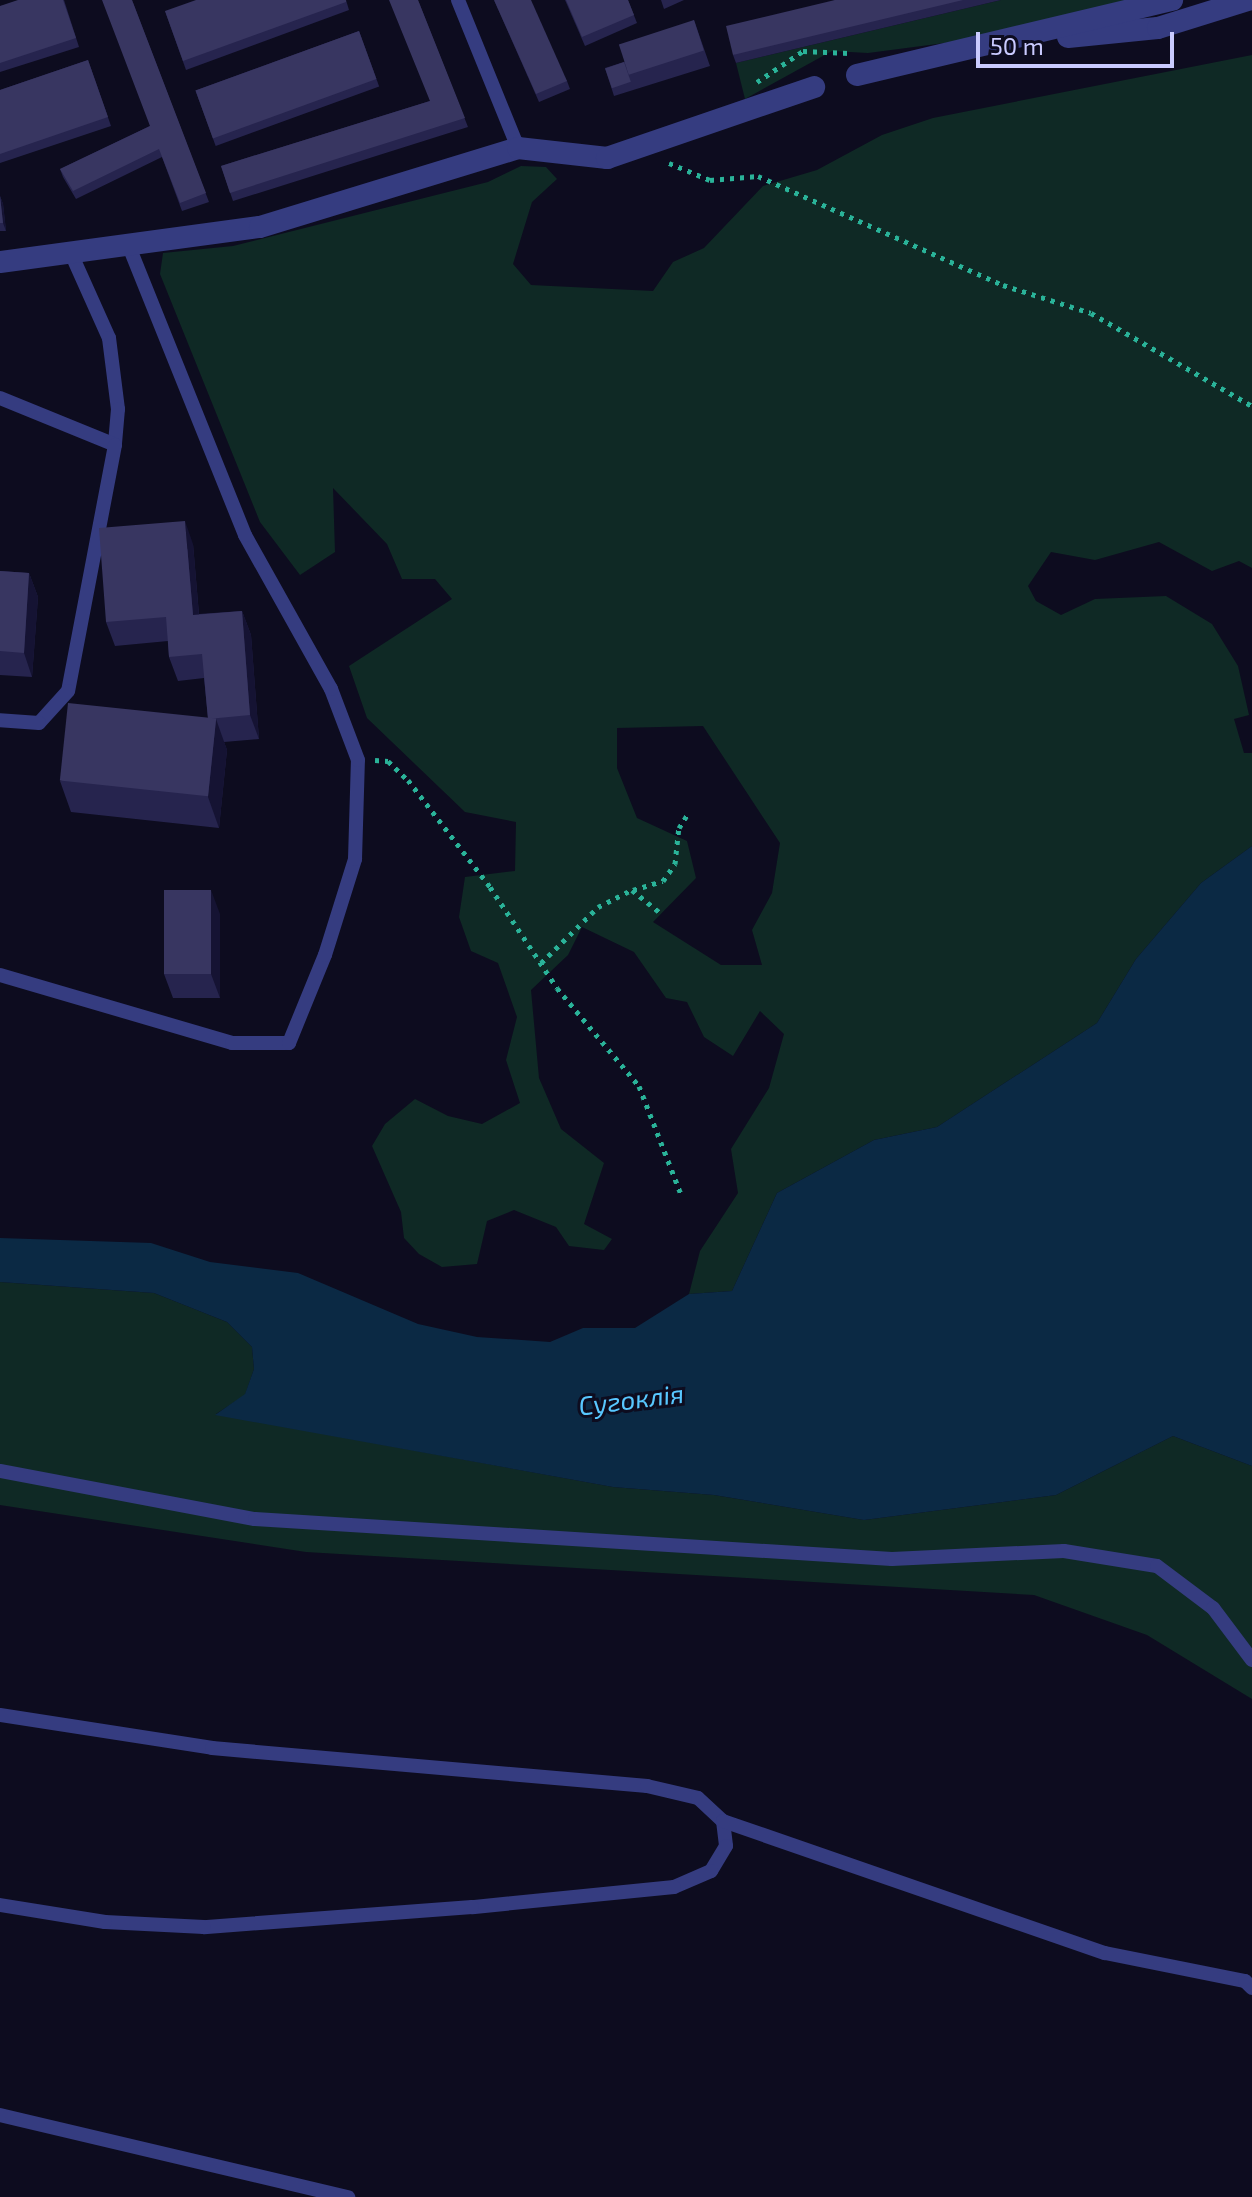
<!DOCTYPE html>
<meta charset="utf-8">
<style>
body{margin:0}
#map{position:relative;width:1252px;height:2197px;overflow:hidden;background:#0d0c1f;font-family:"Exo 2",sans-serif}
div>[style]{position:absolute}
.green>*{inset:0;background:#0f2925}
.water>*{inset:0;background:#0b2944}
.path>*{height:5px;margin-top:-2.5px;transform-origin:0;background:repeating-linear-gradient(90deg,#2ab399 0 4px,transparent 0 10px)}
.service>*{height:14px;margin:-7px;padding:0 7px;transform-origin:7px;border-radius:7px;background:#353c80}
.minor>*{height:22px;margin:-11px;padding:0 11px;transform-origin:11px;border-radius:11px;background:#353c80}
.wall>*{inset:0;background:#26244e;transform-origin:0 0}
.shaded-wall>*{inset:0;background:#151333}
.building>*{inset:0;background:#383661;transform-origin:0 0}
span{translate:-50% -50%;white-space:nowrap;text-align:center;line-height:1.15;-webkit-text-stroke:6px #0d0c1f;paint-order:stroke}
.water-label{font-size:26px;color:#58c7ff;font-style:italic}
.scale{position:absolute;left:976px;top:32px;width:198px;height:36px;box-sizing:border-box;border:4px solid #cacbff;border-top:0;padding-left:10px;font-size:24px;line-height:28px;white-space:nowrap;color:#cacbff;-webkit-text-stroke:6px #0d0c1f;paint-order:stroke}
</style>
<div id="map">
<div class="green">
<i style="clip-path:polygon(1001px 0,1128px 0,960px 41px,868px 53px,832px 51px,745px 99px,736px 63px)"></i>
<i style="clip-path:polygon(evenodd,1252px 55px,1252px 568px,1239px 561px,1212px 571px,1159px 542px,1095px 560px,1051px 552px,1028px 586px,1036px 601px,1061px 615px,1095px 599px,1166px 596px,1212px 624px,1238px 666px,1249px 715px,1234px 719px,1244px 753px,1252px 753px,1252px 846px,1201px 883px,1136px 959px,1097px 1023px,937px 1127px,874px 1140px,777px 1193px,732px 1291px,689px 1294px,700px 1251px,738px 1193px,731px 1149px,769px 1088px,784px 1034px,760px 1011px,733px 1056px,704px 1037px,687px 1002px,666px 998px,634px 952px,582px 927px,568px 955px,531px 990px,539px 1078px,561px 1129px,604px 1163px,584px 1224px,612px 1239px,604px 1250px,569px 1246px,556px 1227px,514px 1210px,487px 1221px,477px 1264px,442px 1267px,419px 1254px,404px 1238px,401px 1212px,372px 1146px,385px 1124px,415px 1099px,448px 1116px,482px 1124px,520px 1103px,506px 1060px,517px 1017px,498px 963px,471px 951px,459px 917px,465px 877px,515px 871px,516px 822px,465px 812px,367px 718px,349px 666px,452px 599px,435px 579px,402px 579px,387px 544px,333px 488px,335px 552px,300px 575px,260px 522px,160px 274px,163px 253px,233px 246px,488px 182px,521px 166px,546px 167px,557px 179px,532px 202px,513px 264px,531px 285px,653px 291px,673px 262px,704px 248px,763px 186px,817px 170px,882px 135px,933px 118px,1252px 55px,703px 726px,780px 843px,772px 893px,752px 930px,762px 965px,721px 965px,653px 922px,696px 878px,687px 841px,637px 818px,617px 768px,617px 728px,703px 726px)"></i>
<i style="clip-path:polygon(0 1282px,154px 1293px,227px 1322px,252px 1347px,254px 1369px,245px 1395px,216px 1414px,613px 1487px,714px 1495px,864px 1520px,1056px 1495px,1173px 1436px,1252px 1466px,1252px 1699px,1147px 1635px,1034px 1595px,306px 1552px,0 1505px)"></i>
</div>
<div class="water">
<i style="clip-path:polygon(1252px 846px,1252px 1466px,1173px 1436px,1056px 1495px,864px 1520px,714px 1495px,613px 1487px,215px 1415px,245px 1394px,254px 1369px,252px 1347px,227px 1322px,154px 1293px,0 1282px,0 1238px,151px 1243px,210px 1262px,298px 1273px,418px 1324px,477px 1337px,550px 1342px,583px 1328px,635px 1328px,689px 1294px,732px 1291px,777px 1193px,874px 1140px,937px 1127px,1097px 1023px,1136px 959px,1201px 883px)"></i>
</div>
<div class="path">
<i style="left:757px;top:82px;width:55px;rotate:-34deg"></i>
<i style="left:803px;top:51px;width:46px;rotate:2.5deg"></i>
<i style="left:669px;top:163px;width:44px;rotate:22.5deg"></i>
<i style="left:710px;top:180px;width:48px;rotate:-4.8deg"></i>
<i style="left:758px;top:176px;width:268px;rotate:24deg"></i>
<i style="left:1003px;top:285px;width:92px;rotate:17.7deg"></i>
<i style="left:1091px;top:313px;width:186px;rotate:30deg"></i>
<i style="left:375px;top:760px;width:13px;rotate:4deg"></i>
<i style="left:388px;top:761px;width:28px;rotate:44deg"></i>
<i style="left:408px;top:780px;width:135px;rotate:52.5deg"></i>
<i style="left:490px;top:887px;width:121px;rotate:56.4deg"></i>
<i style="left:557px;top:988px;width:128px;rotate:50.1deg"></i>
<i style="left:639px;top:1086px;width:119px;rotate:68.8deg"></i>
<i style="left:633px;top:890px;width:31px;rotate:-17deg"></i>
<i style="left:663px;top:881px;width:21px;rotate:-55deg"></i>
<i style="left:675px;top:864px;width:36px;rotate:-84deg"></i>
<i style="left:679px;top:828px;width:15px;rotate:-58deg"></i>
<i style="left:541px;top:963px;width:80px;rotate:-44.5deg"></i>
<i style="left:598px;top:907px;width:38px;rotate:-27deg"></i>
<i style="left:632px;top:890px;width:36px;rotate:39deg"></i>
</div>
<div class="service">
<i style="left:458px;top:0;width:160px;rotate:67.9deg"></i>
<i style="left:70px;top:251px;width:95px;rotate:65.9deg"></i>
<i style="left:109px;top:338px;width:72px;rotate:82.8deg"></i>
<i style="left:118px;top:409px;width:36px;rotate:95deg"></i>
<i style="left:0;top:398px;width:124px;rotate:22.2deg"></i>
<i style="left:115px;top:445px;width:250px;rotate:100.8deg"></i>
<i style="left:68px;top:691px;width:43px;rotate:132.2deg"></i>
<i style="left:39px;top:723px;width:39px;rotate:-176deg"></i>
<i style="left:0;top:975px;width:242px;rotate:16.3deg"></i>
<i style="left:232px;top:1043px;width:57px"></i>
<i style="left:289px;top:1043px;width:95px;rotate:-67.8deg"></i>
<i style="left:325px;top:955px;width:101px;rotate:-72.6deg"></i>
<i style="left:355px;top:859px;width:99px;rotate:-88.3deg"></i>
<i style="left:358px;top:760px;width:76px;rotate:-110.8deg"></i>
<i style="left:331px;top:689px;width:176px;rotate:-119.2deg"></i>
<i style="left:245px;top:535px;width:316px;rotate:-111.9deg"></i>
<i style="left:0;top:1471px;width:259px;rotate:10.7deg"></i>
<i style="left:255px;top:1519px;width:638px;rotate:3.59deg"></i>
<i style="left:892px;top:1559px;width:172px;rotate:-2.7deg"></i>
<i style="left:1064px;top:1551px;width:94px;rotate:9.2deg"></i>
<i style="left:1157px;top:1566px;width:70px;rotate:36.9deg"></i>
<i style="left:1213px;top:1608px;width:65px;rotate:53.1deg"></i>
<i style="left:0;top:1715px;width:215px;rotate:8.8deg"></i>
<i style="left:212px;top:1748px;width:437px;rotate:5deg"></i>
<i style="left:647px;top:1786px;width:52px;rotate:13.2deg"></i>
<i style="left:698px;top:1798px;width:34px;rotate:43deg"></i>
<i style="left:723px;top:1821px;width:25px;rotate:83deg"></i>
<i style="left:726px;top:1846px;width:29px;rotate:121deg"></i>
<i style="left:711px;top:1871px;width:40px;rotate:156.6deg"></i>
<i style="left:674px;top:1887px;width:203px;rotate:174.3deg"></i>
<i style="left:472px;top:1907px;width:269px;rotate:175.7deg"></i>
<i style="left:204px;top:1927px;width:99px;rotate:-177.1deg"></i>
<i style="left:105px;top:1922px;width:106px;rotate:-170.8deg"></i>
<i style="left:723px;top:1821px;width:404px;rotate:19.1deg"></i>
<i style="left:1105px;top:1953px;width:143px;rotate:11.3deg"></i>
<i style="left:1245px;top:1981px;width:10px;rotate:45deg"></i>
<i style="left:0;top:2115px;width:358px;rotate:13.3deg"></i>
</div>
<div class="minor">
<i style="left:1068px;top:37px;width:90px;rotate:-5.7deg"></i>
<i style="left:1158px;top:28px;width:94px;rotate:-17.3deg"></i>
<i style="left:857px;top:75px;width:324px;rotate:-13.4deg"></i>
<i style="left:0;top:262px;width:262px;rotate:-7.7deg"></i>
<i style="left:260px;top:227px;width:270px;rotate:-17deg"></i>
<i style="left:518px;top:148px;width:90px;rotate:6.4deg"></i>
<i style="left:607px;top:158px;width:219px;rotate:-18.9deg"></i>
</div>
<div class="wall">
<i style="clip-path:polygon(64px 0,79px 47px,0 72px,0 6px)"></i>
<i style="clip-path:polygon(132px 0,209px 202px,182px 211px,162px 157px,76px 199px,63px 177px,60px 169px,150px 126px)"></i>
<i style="clip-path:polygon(346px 0,349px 10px,186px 70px,165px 11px)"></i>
<i style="clip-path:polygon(418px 0,468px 127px,233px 201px,221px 166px,430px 101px)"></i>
<i style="clip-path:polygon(494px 0,567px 81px,570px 89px,539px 102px)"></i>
<i style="clip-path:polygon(565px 0,628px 0,637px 23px,585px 46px)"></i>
<i style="clip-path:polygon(661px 0,684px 0,664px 9px)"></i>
<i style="clip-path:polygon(835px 0,1001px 0,736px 63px,733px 55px)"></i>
<i style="clip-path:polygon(694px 20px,710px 66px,614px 96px,605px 68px,624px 62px)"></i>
<i style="left:359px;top:31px;width:59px;height:174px;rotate:70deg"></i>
<i style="clip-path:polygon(88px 60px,111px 126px,0 163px,0 90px)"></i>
<i style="clip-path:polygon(0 196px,3px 204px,6px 231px,0 231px)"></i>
<i style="clip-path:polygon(193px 544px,199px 614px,242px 611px,251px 635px,259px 739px,224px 742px,227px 750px,219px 828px,71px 812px,60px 781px,208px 718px,204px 678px,178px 681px,169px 657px,168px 641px,115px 646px,106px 622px)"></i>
<i style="clip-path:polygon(0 571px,29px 573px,38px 597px,32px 677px,0 675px)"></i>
<i style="clip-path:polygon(220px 914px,220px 998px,173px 998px,164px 974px)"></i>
</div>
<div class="shaded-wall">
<i style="clip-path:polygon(0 196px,3px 204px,6px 231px,3px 223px)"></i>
<i style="clip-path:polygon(185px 521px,193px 544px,201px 639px,193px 615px)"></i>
<i style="clip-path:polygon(29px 573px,38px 597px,32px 677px,24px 653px)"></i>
<i style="clip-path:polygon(242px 611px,251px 635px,259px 739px,250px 715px)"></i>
<i style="clip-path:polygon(216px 719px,227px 750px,219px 828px,208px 797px)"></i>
<i style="clip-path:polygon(211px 890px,220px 914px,220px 998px,211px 974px)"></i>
</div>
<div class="building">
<i style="clip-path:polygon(18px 0,63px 0,76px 38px,0 63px,0 6px)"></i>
<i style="clip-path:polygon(102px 0,132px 0,206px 193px,180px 203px,159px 149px,73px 191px,60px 169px,150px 126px)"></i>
<i style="clip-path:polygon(196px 0,346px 0,346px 2px,183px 61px,165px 11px)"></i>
<i style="clip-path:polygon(389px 0,418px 0,465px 118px,230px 193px,221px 166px,430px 101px)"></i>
<i style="clip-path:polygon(494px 0,531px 0,567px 81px,536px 94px)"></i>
<i style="clip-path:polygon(566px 0,628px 0,634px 15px,582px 37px)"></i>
<i style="clip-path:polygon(835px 0,963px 0,733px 55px,726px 26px)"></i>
<i style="left:694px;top:20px;width:32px;height:79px;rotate:72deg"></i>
<i style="left:359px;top:31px;width:51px;height:174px;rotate:70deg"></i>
<i style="clip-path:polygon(88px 60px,108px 117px,0 154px,0 90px)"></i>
<i style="left:624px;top:62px;width:21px;height:20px;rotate:71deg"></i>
<i style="clip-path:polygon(0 196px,3px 223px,0 223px)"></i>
<i style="clip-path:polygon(185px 521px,193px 615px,242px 611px,250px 715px,208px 719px,202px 654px,169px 657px,166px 617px,106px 622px,99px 528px)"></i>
<i style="clip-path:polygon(0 571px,29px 573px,24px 653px,0 651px)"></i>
<i style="left:68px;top:703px;width:149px;height:78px;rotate:6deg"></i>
<i style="left:164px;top:890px;width:47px;height:84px"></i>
</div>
<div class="water-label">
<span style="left:631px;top:1399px;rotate:-7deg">Сугоклія</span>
</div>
<div class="scale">50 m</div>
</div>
